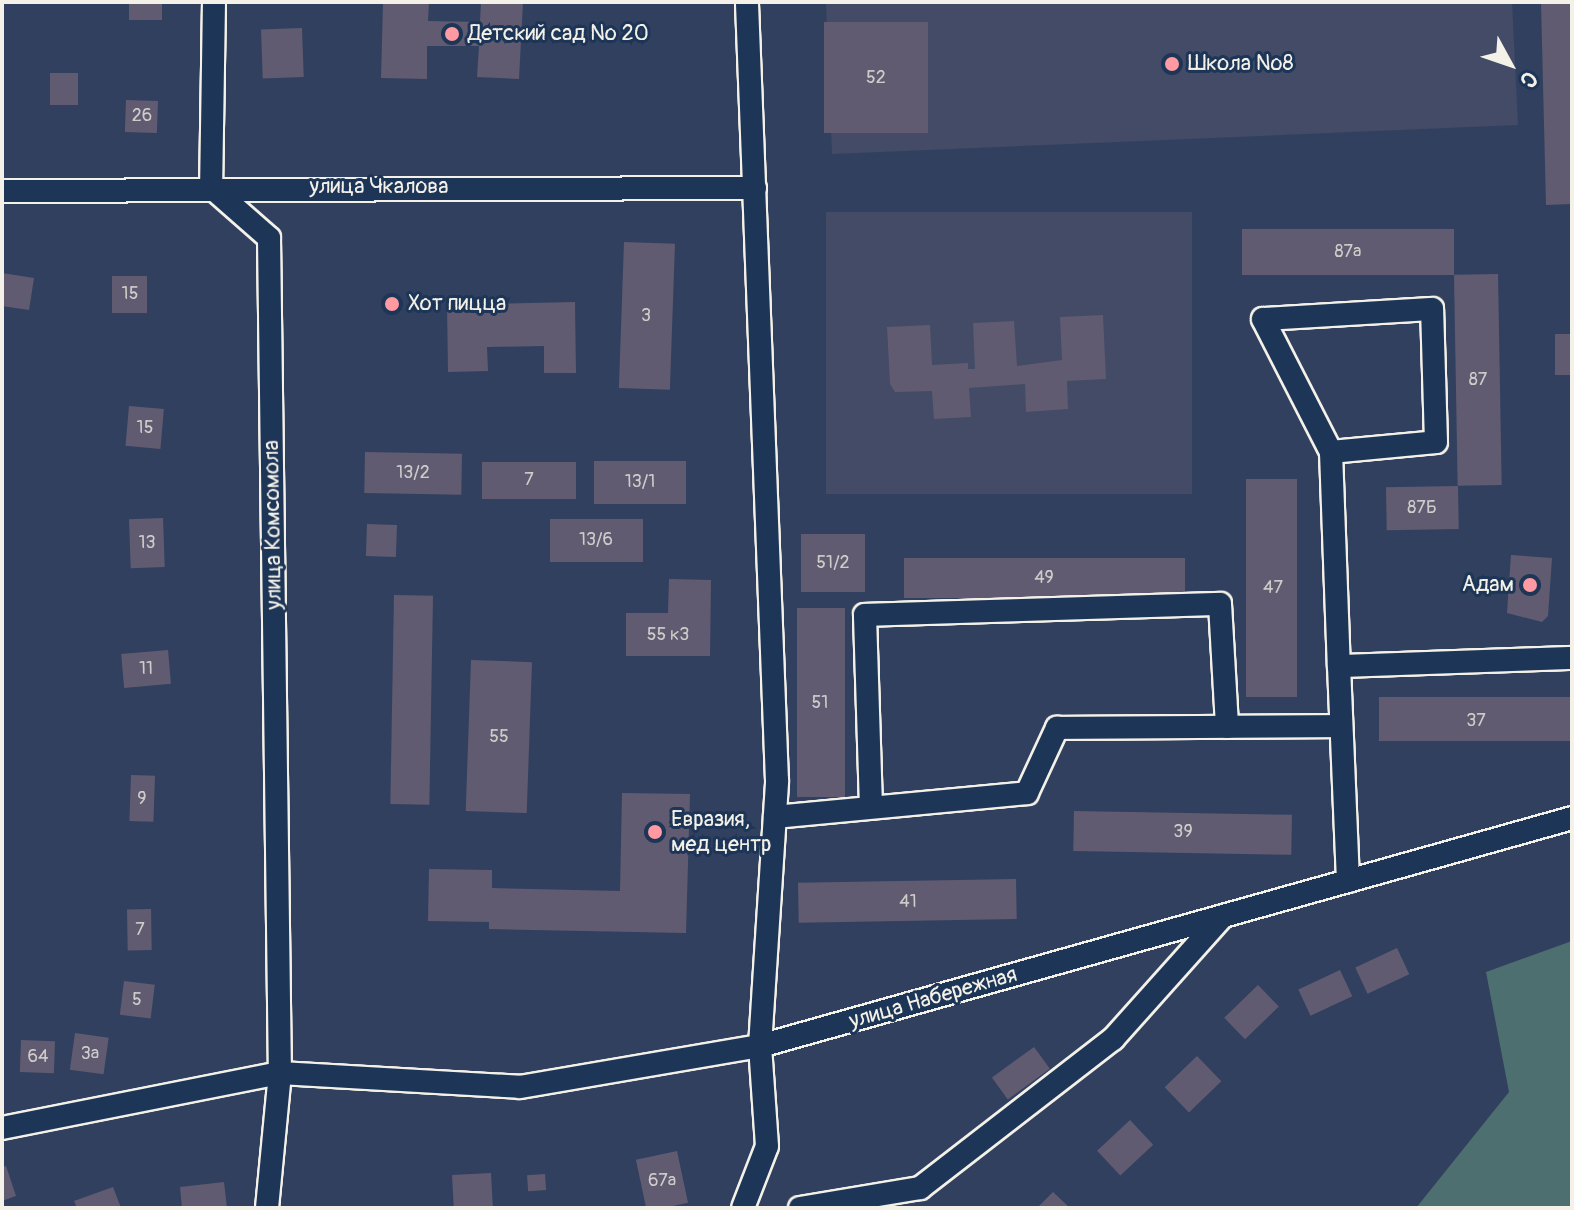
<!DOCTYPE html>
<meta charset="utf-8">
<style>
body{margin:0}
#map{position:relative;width:1574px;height:1210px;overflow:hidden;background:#31405f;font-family:Pangolin,sans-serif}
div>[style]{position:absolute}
.built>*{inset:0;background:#434b67;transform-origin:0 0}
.green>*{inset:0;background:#4d6f70}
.building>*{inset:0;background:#605b71;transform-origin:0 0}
.roads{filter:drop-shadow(2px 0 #f4f1e8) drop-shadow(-2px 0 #f4f1e8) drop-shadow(0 2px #f4f1e8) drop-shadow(0 -2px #f4f1e8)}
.minor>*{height:22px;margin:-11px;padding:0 11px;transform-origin:11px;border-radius:11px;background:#1d3557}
.dots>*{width:22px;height:22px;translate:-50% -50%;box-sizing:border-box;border:4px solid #1d3557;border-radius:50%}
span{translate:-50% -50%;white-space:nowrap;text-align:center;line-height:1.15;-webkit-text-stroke:6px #1d3557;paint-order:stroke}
.number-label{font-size:18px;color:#cfccca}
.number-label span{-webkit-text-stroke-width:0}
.poi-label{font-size:22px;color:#f4f1e8}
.left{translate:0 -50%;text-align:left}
.right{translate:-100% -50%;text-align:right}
.street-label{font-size:22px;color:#f4f1e8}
.frame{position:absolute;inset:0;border:4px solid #f4f1e8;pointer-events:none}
.north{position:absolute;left:1470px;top:24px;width:80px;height:80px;-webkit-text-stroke:6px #1d3557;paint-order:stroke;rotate:130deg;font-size:22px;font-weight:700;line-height:32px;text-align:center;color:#f4f1e8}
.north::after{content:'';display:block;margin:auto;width:28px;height:36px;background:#f4f1e8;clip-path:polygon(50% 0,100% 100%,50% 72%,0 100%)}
</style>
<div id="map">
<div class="built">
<i style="clip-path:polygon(826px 2px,1512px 2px,1518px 125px,832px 154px)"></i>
<i style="left:1192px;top:212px;width:282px;height:366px;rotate:90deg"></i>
</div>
<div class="green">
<i style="clip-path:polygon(1572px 941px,1572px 1208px,1416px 1208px,1509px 1092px,1486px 972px)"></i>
</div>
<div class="building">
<i style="left:129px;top:2px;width:33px;height:18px"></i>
<i style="clip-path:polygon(383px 2px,429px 2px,428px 21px,480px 22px,481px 2px,523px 2px,519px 79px,477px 77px,479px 46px,427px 46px,427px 79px,381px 78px)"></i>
<i style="clip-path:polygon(1541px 2px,1572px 2px,1572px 204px,1546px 205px)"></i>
<i style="left:824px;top:22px;width:104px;height:111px"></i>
<i style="left:302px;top:28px;width:49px;height:41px;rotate:88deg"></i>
<i style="left:50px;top:73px;width:28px;height:32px"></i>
<i style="left:126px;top:100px;width:32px;height:32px;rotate:2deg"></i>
<i style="left:1242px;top:229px;width:212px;height:46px"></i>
<i style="left:624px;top:242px;width:51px;height:146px;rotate:2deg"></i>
<i style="clip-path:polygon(2px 273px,34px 278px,29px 310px,2px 306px)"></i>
<i style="left:1498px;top:274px;width:211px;height:44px;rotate:89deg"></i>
<i style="left:112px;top:276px;width:35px;height:37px"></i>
<i style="clip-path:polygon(575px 302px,576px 373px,544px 373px,544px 346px,487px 347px,488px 371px,448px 372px,447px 305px)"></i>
<i style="clip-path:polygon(1103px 315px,1106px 379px,1067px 381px,1068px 409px,1026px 412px,1025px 384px,969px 388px,971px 417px,934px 419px,932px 391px,895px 392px,890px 384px,887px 327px,930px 325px,932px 365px,968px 363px,968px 369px,975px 369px,973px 323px,1014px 321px,1017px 366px,1062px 360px,1060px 317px)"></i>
<i style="left:1572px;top:334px;width:41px;height:17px;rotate:90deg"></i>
<i style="left:129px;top:406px;width:35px;height:40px;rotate:5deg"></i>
<i style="left:365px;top:452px;width:97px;height:41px;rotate:1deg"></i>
<i style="left:594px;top:461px;width:92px;height:43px"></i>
<i style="left:482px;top:462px;width:94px;height:37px"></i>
<i style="left:1246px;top:479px;width:51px;height:218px"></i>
<i style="left:1458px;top:486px;width:43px;height:72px;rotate:89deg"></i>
<i style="left:163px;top:518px;width:49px;height:34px;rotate:88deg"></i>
<i style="left:550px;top:519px;width:93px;height:43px"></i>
<i style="left:367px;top:524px;width:30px;height:32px;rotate:2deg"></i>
<i style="left:801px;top:534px;width:64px;height:58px"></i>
<i style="clip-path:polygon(1511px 555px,1552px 558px,1548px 616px,1542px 622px,1507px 613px)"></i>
<i style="left:1185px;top:558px;width:40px;height:281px;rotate:90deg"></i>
<i style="clip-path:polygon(669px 579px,711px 580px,710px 656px,626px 656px,626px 613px,668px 613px)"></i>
<i style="left:394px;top:595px;width:39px;height:209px;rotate:1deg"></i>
<i style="left:797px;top:608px;width:48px;height:189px"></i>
<i style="left:168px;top:650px;width:34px;height:47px;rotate:85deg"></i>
<i style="left:471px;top:660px;width:61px;height:151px;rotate:2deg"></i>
<i style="left:1572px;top:697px;width:44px;height:193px;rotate:90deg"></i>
<i style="left:131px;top:775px;width:24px;height:46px;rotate:2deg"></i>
<i style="clip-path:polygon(622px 793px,690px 794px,686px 933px,489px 929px,489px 922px,428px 921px,429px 869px,492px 870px,492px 888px,620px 891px)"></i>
<i style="left:1074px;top:811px;width:218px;height:40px;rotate:1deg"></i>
<i style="left:1016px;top:879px;width:40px;height:218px;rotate:89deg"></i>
<i style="left:151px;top:909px;width:41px;height:24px;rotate:89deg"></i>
<i style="left:1397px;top:948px;width:29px;height:46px;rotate:65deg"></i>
<i style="left:1340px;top:970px;width:29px;height:46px;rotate:65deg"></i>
<i style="left:124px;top:981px;width:31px;height:34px;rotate:7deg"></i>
<i style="left:1258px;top:985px;width:30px;height:47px;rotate:46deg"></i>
<i style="left:75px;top:1033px;width:34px;height:37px;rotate:8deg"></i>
<i style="left:21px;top:1040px;width:34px;height:32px;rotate:2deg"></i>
<i style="left:1034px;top:1047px;width:27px;height:52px;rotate:54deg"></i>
<i style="left:1197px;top:1056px;width:35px;height:45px;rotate:46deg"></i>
<i style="left:1130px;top:1120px;width:34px;height:45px;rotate:47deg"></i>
<i style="left:677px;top:1151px;width:53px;height:42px;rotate:78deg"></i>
<i style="clip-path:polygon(6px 1166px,16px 1196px,2px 1201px,2px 1167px)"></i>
<i style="left:491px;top:1173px;width:35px;height:39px;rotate:87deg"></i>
<i style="left:545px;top:1174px;width:16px;height:18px;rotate:86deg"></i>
<i style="clip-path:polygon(224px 1182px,227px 1208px,182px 1208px,180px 1187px)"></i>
<i style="clip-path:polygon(113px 1187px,121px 1208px,77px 1208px,74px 1201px)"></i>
<i style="clip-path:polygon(1053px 1192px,1070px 1208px,1037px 1208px)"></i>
</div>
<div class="roads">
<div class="minor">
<i style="left:214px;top:2px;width:185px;rotate:90.9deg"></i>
<i style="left:211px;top:187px;width:77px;rotate:41.3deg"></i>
<i style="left:269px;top:238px;width:835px;rotate:89.25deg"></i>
<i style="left:280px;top:1073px;width:136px;rotate:95.5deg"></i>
<i style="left:2px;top:191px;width:753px;rotate:-0.23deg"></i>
<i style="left:1331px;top:452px;width:105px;rotate:-5.4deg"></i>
<i style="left:1436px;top:442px;width:133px;rotate:-91.7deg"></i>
<i style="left:1432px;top:309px;width:169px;rotate:176.6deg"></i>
<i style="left:1263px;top:319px;width:149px;rotate:62.9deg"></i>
<i style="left:1331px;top:452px;width:214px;rotate:87.9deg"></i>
<i style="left:871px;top:807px;width:192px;rotate:-91.8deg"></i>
<i style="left:865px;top:615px;width:355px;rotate:-1.8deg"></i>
<i style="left:1220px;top:604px;width:123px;rotate:86.7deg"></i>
<i style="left:775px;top:817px;width:253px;rotate:-5.4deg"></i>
<i style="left:1027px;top:793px;width:72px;rotate:-65.2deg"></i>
<i style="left:1057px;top:728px;width:282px;rotate:-0.4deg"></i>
<i style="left:1348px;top:881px;width:215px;rotate:-92.4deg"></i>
<i style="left:1339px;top:666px;width:233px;rotate:-2deg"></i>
<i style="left:2px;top:1128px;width:283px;rotate:-11.2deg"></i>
<i style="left:280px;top:1073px;width:240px;rotate:3.3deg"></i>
<i style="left:520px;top:1087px;width:243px;rotate:-9.7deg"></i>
<i style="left:760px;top:1046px;width:843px;rotate:-15.68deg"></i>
<i style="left:743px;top:1208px;width:66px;rotate:-68.8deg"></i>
<i style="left:767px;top:1146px;width:100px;rotate:-94deg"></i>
<i style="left:760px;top:1046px;width:266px;rotate:-86.3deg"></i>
<i style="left:777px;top:781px;width:780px;rotate:-92.21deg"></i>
<i style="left:800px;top:1208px;width:122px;rotate:-9.5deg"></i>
<i style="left:920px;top:1188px;width:244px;rotate:-37.7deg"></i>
<i style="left:1113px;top:1039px;width:164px;rotate:-48.2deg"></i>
</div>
</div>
<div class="dots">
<i style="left:452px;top:34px;background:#ff9aa2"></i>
<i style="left:1172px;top:64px;background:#ff9aa2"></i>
<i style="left:392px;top:304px;background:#ff9aa2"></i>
<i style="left:1530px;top:585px;background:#ff9aa2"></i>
<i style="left:655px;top:832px;background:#ff9aa2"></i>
</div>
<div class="number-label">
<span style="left:876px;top:78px">52</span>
<span style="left:142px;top:116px">26</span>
<span style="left:1348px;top:252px">87а</span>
<span style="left:130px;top:294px">15</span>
<span style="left:646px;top:316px">3</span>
<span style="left:1478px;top:380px">87</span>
<span style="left:145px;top:428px">15</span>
<span style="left:413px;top:473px">13/2</span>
<span style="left:529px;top:480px">7</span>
<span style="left:640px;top:482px">13/1</span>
<span style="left:1422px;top:508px">87Б</span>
<span style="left:596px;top:540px">13/6</span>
<span style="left:147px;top:543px">13</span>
<span style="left:833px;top:563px">51/2</span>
<span style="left:1044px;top:578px">49</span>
<span style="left:1273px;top:588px">47</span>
<span style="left:668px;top:635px">55 к3</span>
<span style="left:146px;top:669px">11</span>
<span style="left:820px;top:703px">51</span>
<span style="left:1476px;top:721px">37</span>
<span style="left:499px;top:737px">55</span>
<span style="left:142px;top:799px">9</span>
<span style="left:1183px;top:832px">39</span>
<span style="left:908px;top:902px">41</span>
<span style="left:140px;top:930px">7</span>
<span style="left:137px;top:1000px">5</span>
<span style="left:90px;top:1054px">3а</span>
<span style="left:38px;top:1057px">64</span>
<span style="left:662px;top:1181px">67а</span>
</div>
<div class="poi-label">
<span class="left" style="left:468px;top:34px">Детский сад № 20</span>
<span class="left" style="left:1188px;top:64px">Школа №8</span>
<span class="left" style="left:408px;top:304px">Хот пицца</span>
<span class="right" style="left:1514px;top:585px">Адам</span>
<span class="left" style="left:671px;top:832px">Евразия,<br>мед центр</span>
</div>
<div class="street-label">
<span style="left:379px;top:187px">улица Чкалова</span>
<span style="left:273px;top:525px;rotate:-91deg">улица Комсомола</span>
<span style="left:933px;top:998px;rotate:-16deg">улица Набережная</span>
</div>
<div class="frame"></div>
<div class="north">С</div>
</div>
